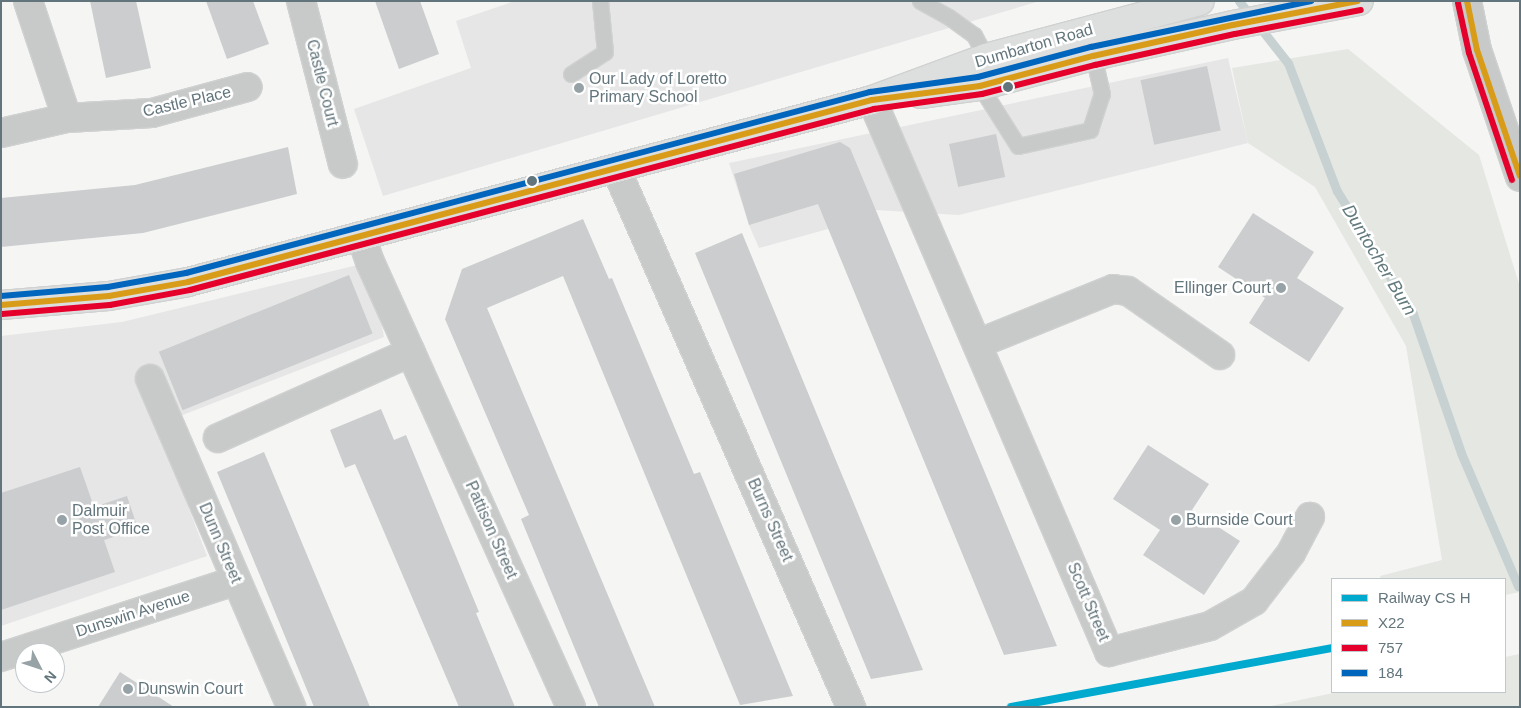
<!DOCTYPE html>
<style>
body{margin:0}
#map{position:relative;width:1521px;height:708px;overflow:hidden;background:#f5f5f4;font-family:Arial,sans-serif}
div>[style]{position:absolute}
.built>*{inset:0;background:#e5e6e5}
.green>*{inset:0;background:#e4e7e2}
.stream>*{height:9px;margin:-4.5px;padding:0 4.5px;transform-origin:4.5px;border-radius:4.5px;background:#c8d1d2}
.building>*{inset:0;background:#cbcdce;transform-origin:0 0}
.roads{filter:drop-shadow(1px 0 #d0d1d1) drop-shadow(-1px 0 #d0d1d1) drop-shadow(0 1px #d0d1d1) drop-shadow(0 -1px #d0d1d1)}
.service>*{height:15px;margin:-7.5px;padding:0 7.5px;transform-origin:7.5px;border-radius:7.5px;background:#c8caca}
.minor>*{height:28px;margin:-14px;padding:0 14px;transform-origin:14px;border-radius:14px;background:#c8caca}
.tertiary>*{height:28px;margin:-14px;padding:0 14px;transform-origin:14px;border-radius:14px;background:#c8caca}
.primary>*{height:28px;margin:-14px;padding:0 14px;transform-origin:14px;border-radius:14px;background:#dddede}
.bus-1>*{height:6px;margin:-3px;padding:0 3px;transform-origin:3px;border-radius:3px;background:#d99c19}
.bus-2>*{height:6px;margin:-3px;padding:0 3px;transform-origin:3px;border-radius:3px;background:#e4002b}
.bus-3>*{height:6px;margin:-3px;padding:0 3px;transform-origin:3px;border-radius:3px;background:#0065bd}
.rail-1>*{height:8px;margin:-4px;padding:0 4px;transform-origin:4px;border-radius:4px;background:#00a9ce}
.dots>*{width:14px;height:14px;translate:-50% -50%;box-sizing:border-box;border:2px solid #fff;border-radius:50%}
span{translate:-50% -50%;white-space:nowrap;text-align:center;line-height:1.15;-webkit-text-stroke:5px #fff;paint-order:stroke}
.street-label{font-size:16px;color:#63757c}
.poi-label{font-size:16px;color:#63757c}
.left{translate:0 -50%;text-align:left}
.right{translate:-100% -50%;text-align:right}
.water-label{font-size:18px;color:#637b7e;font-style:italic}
.frame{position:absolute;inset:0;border:2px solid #63757c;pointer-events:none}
.legend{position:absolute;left:1331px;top:578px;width:175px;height:115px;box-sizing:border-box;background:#fff;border:1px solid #c1c8cb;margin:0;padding:6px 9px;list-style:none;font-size:15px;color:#63757c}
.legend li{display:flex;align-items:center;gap:10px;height:25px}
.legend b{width:25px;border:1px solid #c1c8cb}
.north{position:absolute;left:15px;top:643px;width:50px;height:50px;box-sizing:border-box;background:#fff;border:1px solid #c1c8cb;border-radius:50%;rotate:131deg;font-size:14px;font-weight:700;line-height:20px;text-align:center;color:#63757c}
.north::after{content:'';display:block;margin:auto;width:18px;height:22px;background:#96a2a6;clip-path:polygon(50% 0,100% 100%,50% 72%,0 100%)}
</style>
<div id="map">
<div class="built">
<i style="clip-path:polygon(515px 1px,1040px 1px,383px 196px,354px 109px,471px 68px,456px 21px)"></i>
<i style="clip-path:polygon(1228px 58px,1248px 143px,959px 215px,876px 210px,828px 229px,759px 248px,749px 225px,729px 163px)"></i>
<i style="clip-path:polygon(370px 262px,384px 337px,157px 425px,207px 556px,1px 626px,1px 336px,122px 322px)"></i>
</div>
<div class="green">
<i style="clip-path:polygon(1348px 49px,1479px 155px,1520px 287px,1520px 592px,1505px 595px,1505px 579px,1381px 579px,1380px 576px,1442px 560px,1406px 346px,1315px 187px,1248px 143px,1232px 68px)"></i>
<i style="clip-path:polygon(1520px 654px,1520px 707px,1266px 707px,1338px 692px,1505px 692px,1505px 657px)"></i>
</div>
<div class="stream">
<i style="left:1239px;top:1px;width:79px;rotate:51.7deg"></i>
<i style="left:1288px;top:63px;width:137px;rotate:69.1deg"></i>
<i style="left:1337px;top:191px;width:145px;rotate:58.3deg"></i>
<i style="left:1413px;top:314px;width:147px;rotate:70.9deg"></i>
<i style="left:1461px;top:453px;width:145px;rotate:66.8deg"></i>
</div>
<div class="building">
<i style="clip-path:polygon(90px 1px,136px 1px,151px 68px,106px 78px)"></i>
<i style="clip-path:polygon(206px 1px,253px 1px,269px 44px,227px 59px)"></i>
<i style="clip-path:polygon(375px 1px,420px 1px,439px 54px,399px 69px)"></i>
<i style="left:1207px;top:66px;width:66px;height:68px;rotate:78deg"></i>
<i style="left:996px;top:134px;width:44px;height:48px;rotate:78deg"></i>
<i style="clip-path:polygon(840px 142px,850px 148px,1057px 646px,1004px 655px,818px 204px,749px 225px,734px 174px)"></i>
<i style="clip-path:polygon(288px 147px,297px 194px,143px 233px,1px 247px,1px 198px,135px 185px)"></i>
<i style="clip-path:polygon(1253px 213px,1314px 252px,1297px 278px,1344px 308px,1309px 362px,1249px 323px,1265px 298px,1218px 267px)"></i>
<i style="clip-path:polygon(583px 219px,609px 279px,612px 278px,694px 474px,700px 472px,793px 696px,740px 705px,563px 276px,487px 308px,655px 707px,599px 707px,521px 519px,529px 515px,445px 319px,462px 269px)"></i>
<i style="clip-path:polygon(742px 233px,830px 446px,923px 670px,871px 679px,695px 253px)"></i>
<i style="left:349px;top:275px;width:63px;height:205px;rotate:68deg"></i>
<i style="clip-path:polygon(381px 409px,394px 440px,406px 435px,479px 612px,476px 613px,515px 707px,459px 707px,355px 464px,345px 468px,330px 430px)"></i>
<i style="clip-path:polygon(1148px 445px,1209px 484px,1192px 510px,1240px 541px,1204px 595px,1143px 555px,1160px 530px,1113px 499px)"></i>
<i style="clip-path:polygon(264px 452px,353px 665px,370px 707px,314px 707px,261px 578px,217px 472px)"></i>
<i style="clip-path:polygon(80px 467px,94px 507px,127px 496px,138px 529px,104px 540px,115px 572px,1px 610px,1px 493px)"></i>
<i style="clip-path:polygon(120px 672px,174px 707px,98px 707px)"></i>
</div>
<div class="roads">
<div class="service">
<i style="left:920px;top:1px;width:33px;rotate:29deg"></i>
<i style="left:949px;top:17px;width:31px;rotate:36deg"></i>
<i style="left:974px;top:35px;width:26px;rotate:62deg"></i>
<i style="left:571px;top:74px;width:40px;rotate:-32.9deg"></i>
<i style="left:605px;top:52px;width:51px;rotate:-95.6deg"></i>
<i style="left:980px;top:86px;width:71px;rotate:57.7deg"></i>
<i style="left:1018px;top:146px;width:74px;rotate:-12.5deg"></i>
<i style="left:1090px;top:130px;width:38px;rotate:-72deg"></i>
<i style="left:1102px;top:94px;width:39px;rotate:-103deg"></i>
</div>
<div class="minor">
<i style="left:28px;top:1px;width:123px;rotate:71.6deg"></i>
<i style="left:301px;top:1px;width:168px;rotate:75.6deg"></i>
<i style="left:872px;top:100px;width:601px;rotate:66.76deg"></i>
<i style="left:1109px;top:652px;width:104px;rotate:-14.4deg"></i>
<i style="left:1210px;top:626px;width:51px;rotate:-29.6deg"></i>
<i style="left:1254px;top:601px;width:61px;rotate:-52.4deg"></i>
<i style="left:1291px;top:553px;width:41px;rotate:-62.2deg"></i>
<i style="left:1px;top:133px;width:68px;rotate:-12.8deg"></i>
<i style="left:67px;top:118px;width:85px;rotate:-3.4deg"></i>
<i style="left:152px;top:113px;width:99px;rotate:-15.2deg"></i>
<i style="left:616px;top:169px;width:587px;rotate:66.4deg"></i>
<i style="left:361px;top:236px;width:28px;rotate:71deg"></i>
<i style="left:370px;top:262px;width:488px;rotate:65.7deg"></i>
<i style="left:977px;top:344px;width:147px;rotate:-22deg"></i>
<i style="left:1113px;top:289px;width:15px;rotate:8deg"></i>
<i style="left:1128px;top:291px;width:112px;rotate:34.8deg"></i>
<i style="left:150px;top:379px;width:357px;rotate:66.7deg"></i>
<i style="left:218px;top:438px;width:211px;rotate:-24deg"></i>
<i style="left:1px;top:657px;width:246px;rotate:-18deg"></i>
</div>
<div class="tertiary">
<i style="left:1467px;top:1px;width:50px;rotate:78.5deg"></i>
<i style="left:1477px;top:50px;width:134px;rotate:71.3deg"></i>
</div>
<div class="primary">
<i style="left:920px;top:94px;width:61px;rotate:-7.6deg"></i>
<i style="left:980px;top:86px;width:117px;rotate:-14.9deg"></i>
<i style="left:1093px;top:56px;width:143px;rotate:-12.5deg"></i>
<i style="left:1233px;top:25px;width:128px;rotate:-10.8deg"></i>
<i style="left:1px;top:305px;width:108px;rotate:-4.8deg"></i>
<i style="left:109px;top:296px;width:80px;rotate:-10deg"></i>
<i style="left:188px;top:282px;width:708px;rotate:-14.9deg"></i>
<i style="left:872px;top:100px;width:121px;rotate:-20.2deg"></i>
<i style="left:986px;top:58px;width:221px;rotate:-14.9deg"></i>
</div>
</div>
<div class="bus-1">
<i style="left:1467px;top:1px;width:50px;rotate:78.5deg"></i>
<i style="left:1477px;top:50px;width:133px;rotate:71.2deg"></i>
<i style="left:1px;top:305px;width:108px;rotate:-4.8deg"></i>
<i style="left:109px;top:296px;width:80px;rotate:-10deg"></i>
<i style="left:188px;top:282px;width:708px;rotate:-14.9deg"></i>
<i style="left:872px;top:100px;width:109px;rotate:-7.4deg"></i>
<i style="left:980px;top:86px;width:117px;rotate:-14.9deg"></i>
<i style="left:1093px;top:56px;width:143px;rotate:-12.5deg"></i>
<i style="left:1233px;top:25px;width:127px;rotate:-10.9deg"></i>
</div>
<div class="bus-2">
<i style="left:1458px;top:3px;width:51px;rotate:77.6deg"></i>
<i style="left:1469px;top:53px;width:134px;rotate:71.3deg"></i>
<i style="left:2px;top:314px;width:108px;rotate:-4.8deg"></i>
<i style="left:110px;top:305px;width:81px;rotate:-10.6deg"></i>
<i style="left:190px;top:290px;width:708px;rotate:-14.82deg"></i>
<i style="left:874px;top:109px;width:109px;rotate:-7.9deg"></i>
<i style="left:982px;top:94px;width:117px;rotate:-14.4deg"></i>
<i style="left:1095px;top:65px;width:143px;rotate:-12.5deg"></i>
<i style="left:1235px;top:34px;width:128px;rotate:-10.8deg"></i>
</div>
<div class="bus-3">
<i style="left:1px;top:296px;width:107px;rotate:-4.8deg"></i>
<i style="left:108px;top:287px;width:79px;rotate:-10.2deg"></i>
<i style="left:186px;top:273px;width:708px;rotate:-14.82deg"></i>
<i style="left:870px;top:92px;width:109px;rotate:-7.9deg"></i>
<i style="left:978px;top:77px;width:117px;rotate:-14.9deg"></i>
<i style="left:1091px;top:47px;width:225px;rotate:-11.8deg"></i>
</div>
<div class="rail-1">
<i style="left:1011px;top:707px;width:326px;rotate:-10.4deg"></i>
</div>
<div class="dots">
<i style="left:1008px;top:87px;background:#63757c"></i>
<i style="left:579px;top:88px;background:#96a2a6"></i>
<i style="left:532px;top:181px;background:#63757c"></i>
<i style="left:1281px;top:288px;background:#96a2a6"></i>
<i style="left:62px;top:520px;background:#96a2a6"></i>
<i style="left:1176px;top:520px;background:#96a2a6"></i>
<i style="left:128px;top:689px;background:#96a2a6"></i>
</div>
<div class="street-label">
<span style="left:1034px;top:46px;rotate:-16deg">Dumbarton Road</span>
<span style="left:322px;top:83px;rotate:76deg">Castle Court</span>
<span style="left:187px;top:102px;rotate:-13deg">Castle Place</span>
<span style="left:770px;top:520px;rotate:66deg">Burns Street</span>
<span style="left:491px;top:530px;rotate:66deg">Pattison Street</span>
<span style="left:220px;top:543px;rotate:67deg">Dunn Street</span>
<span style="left:1088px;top:602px;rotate:67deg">Scott Street</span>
<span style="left:133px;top:614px;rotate:-18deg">Dunswin Avenue</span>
</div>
<div class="poi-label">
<span class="left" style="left:589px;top:88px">Our Lady of Loretto<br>Primary School</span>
<span class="right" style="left:1271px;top:288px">Ellinger Court</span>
<span class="left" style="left:72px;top:520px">Dalmuir<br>Post Office</span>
<span class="left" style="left:1186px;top:520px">Burnside Court</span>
<span class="left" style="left:138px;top:689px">Dunswin Court</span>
</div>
<div class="water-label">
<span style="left:1379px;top:260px;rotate:59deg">Duntocher Burn</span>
</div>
<div class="frame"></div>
<ul class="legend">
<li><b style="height:6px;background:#00a9ce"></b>Railway CS H</li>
<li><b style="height:6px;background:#d99c19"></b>X22</li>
<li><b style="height:6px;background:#e4002b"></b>757</li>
<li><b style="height:6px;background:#0065bd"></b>184</li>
</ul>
<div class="north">N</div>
</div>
